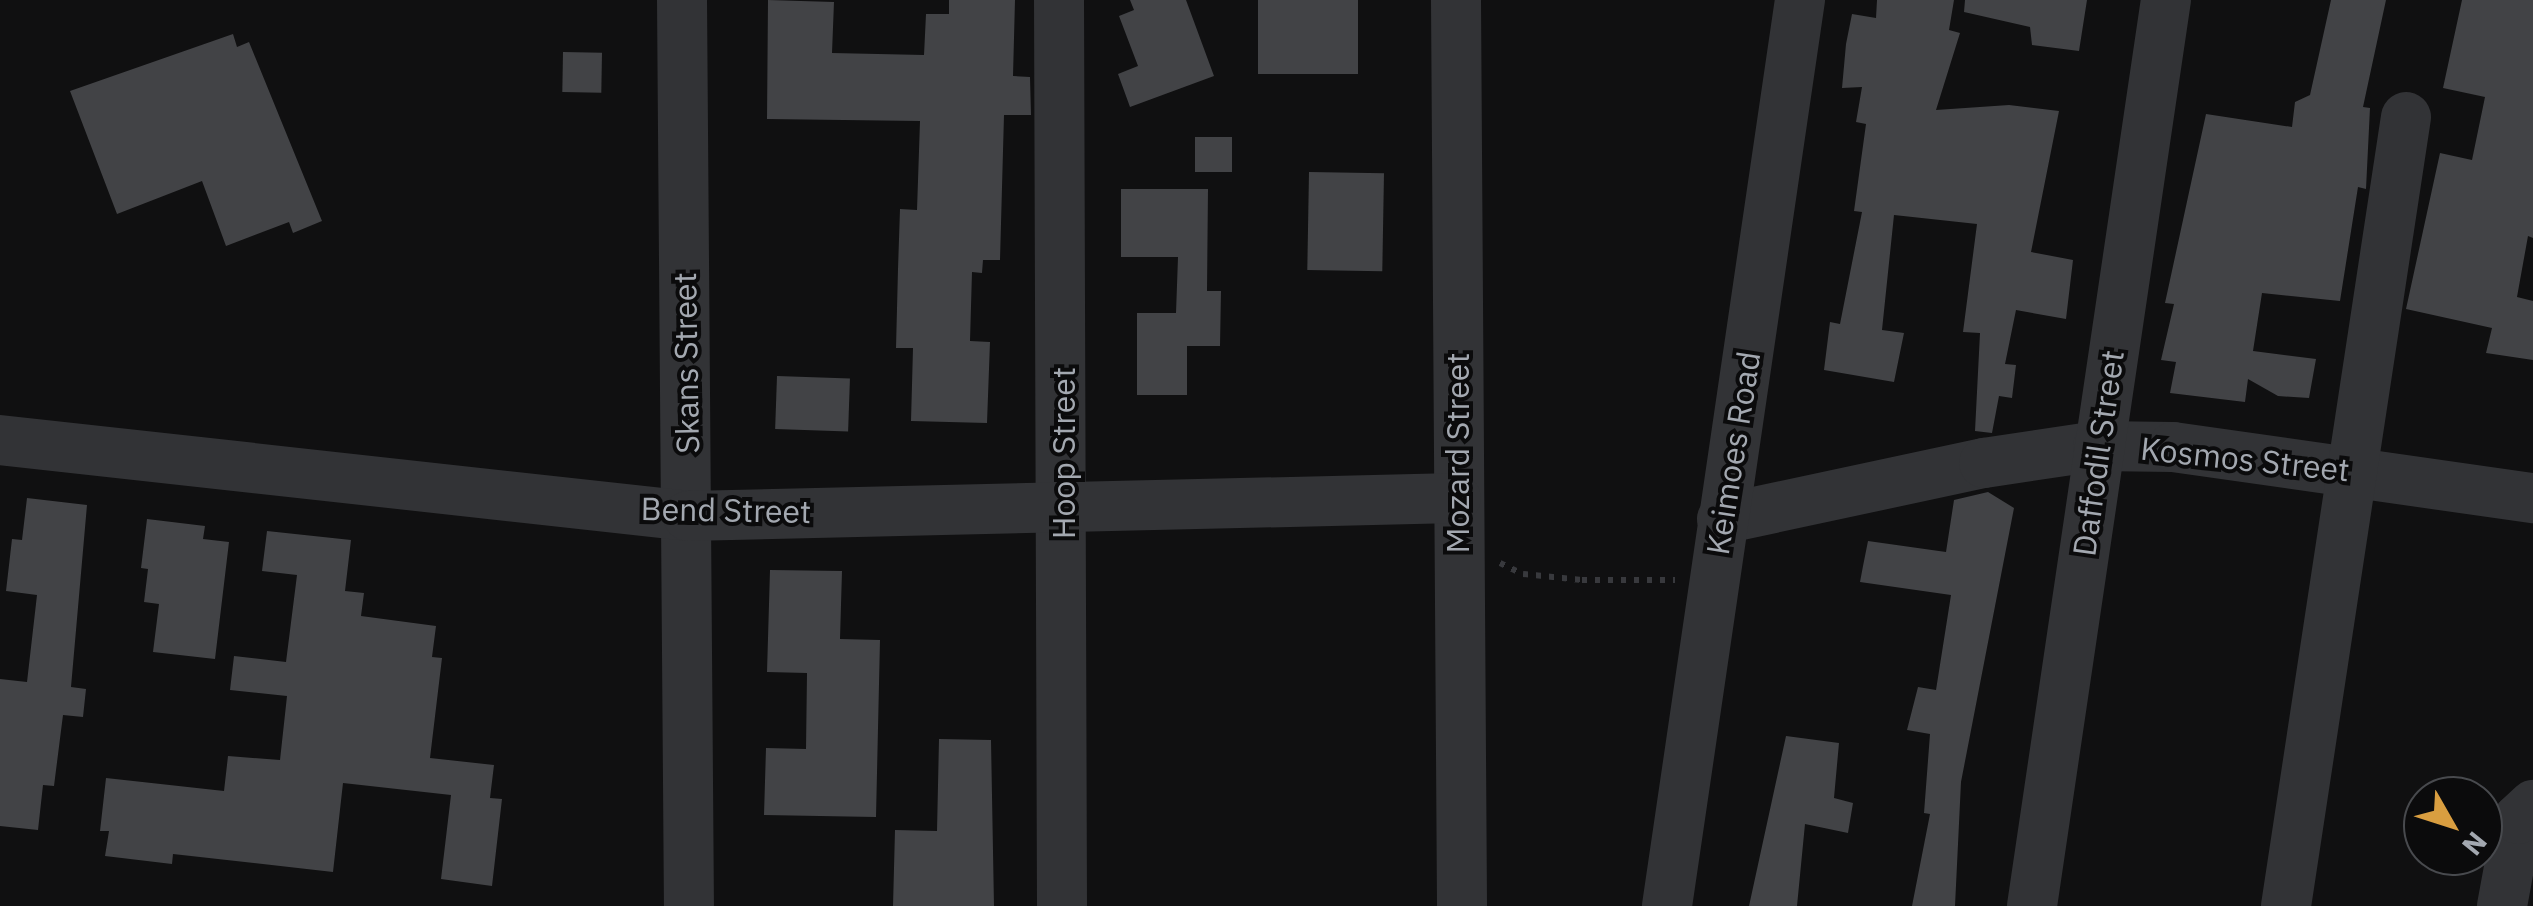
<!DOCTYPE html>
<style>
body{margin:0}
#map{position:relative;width:2533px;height:906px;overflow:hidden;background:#101011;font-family:"IBM Plex Sans",sans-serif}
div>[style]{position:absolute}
.building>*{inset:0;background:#424346;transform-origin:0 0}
.path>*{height:6px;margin-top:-3px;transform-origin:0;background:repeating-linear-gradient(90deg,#38393d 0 5px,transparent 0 13px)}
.minor>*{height:50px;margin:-25px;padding:0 25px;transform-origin:25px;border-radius:25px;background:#323336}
span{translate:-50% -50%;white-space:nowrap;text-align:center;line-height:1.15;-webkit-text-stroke:8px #0b0b0c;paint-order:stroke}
.street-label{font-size:32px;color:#a3a8b0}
.north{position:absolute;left:2403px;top:776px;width:100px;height:100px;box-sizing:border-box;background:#0b0b0c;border:2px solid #484a4e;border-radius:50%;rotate:129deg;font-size:28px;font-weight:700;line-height:40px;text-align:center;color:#a3a8b0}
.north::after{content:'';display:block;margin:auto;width:35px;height:45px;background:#d99e40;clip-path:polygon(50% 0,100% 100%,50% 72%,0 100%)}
</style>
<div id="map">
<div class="building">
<i style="clip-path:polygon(768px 0,834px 2px,832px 53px,924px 55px,926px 14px,949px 14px,949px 0,1015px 0,1013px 76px,1030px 77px,1031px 115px,1004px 115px,1000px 260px,983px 260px,982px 273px,972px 272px,970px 341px,990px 342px,987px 423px,911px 421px,913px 348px,896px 348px,898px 269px,900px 209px,917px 210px,920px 121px,767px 119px)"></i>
<i style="clip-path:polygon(1130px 0,1186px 0,1214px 76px,1130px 107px,1118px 74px,1138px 66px,1119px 16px,1134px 10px)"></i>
<i style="left:1258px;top:0;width:100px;height:74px"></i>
<i style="clip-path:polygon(1877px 0,1954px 0,1949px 30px,1960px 33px,1936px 110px,2009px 105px,2059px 111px,2031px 252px,2073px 260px,2066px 319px,2016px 310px,2005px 364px,2016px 365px,2012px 398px,1999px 396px,1992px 433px,1975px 431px,1980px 333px,1963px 332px,1977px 224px,1894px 215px,1882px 330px,1904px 333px,1894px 382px,1824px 370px,1830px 322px,1840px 324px,1862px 212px,1854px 211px,1866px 124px,1856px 122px,1862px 87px,1842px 88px,1846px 44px,1852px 14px,1876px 18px)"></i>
<i style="clip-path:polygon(1965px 0,2087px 0,2079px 51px,2032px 45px,2030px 27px,1964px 12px)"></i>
<i style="clip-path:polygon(2331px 0,2386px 0,2363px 107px,2370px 108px,2366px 189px,2358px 187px,2340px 301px,2262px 293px,2253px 351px,2316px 359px,2309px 398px,2278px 396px,2248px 379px,2245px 402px,2170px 393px,2176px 362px,2161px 360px,2174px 304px,2165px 303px,2206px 114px,2292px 127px,2295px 102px,2310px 95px)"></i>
<i style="clip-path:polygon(2462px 0,2533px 0,2533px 238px,2528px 236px,2517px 297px,2533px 301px,2533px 360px,2486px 353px,2492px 328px,2406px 309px,2440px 153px,2472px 160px,2485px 97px,2443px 88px)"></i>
<i style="clip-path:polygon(233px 34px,237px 47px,249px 42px,322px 221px,293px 233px,289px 222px,226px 246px,202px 181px,117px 214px,70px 91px)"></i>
<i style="left:563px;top:52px;width:39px;height:40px;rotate:1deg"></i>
<i style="left:1195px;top:137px;width:37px;height:35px"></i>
<i style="left:1309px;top:172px;width:75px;height:98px;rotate:1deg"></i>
<i style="clip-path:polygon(1121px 189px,1208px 189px,1207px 291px,1221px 291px,1220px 346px,1187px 346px,1187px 395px,1137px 395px,1137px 313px,1176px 313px,1178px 257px,1121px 257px)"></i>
<i style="left:777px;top:376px;width:73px;height:53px;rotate:2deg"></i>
<i style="clip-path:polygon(1988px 492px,2014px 508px,1961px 782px,1955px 906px,1912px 906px,1930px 814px,1924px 813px,1930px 734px,1907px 730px,1918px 687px,1936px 690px,1951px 595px,1860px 582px,1863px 566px,1868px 541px,1946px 552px,1954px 500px)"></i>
<i style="clip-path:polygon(27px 498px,87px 505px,71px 687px,86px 689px,83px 717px,63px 715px,54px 786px,43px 785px,38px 830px,0 826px,0 679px,27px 682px,37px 595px,6px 591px,12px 539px,22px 540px)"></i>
<i style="clip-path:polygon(147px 519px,205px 526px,203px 539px,229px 542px,215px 659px,153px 652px,159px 604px,144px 602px,148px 569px,141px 568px)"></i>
<i style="clip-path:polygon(267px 531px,351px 540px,345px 591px,364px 593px,361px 616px,436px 626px,432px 657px,442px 658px,430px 758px,494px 765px,490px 798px,502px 799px,492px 886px,441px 879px,451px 795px,343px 783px,333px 872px,173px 854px,172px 864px,105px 856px,109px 831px,100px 831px,106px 778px,224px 791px,228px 756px,280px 760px,287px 696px,230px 690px,234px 656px,286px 662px,297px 575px,262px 571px)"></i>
<i style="clip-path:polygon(770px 570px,842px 571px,840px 639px,880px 640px,876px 817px,764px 815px,766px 748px,806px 749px,807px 673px,767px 672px)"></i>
<i style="clip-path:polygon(1786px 736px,1839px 743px,1834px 798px,1853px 803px,1848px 833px,1805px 824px,1797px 906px,1749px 906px)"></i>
<i style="clip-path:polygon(939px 739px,991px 740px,994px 906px,893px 906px,895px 830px,937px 831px)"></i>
</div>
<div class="path">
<i style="left:1500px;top:563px;width:25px;rotate:26deg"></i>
<i style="left:1523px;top:574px;width:59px;rotate:5.8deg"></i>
<i style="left:1582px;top:580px;width:93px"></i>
</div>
<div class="minor">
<i style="left:682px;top:0;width:906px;rotate:89.56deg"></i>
<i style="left:1059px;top:0;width:906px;rotate:89.81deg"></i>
<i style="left:1456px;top:0;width:906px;rotate:89.62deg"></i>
<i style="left:0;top:440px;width:692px;rotate:6.3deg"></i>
<i style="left:688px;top:516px;width:768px;rotate:-1.34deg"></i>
<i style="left:1722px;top:519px;width:268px;rotate:-12.1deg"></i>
<i style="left:1984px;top:463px;width:115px;rotate:-8.5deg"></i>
<i style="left:2098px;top:446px;width:75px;rotate:0.8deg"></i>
<i style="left:2173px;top:447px;width:364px;rotate:8.1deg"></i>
<i style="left:1667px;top:906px;width:916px;rotate:-81.65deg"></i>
<i style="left:2032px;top:906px;width:916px;rotate:-81.59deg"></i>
<i style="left:2286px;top:906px;width:798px;rotate:-81.35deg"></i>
<i style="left:2502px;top:906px;width:88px;rotate:-79.6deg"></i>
<i style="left:2518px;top:819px;width:21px;rotate:-43deg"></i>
</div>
<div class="street-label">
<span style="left:686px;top:363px;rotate:-91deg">Skans Street</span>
<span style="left:1063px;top:453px;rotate:-90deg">Hoop Street</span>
<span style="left:1457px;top:453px;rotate:-90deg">Mozard Street</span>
<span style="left:1733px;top:453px;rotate:-81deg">Keimoes Road</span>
<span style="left:2098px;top:453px;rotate:-82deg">Daffodil Street</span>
<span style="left:2245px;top:459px;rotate:6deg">Kosmos Street</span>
<span style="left:726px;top:510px;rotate:1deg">Bend Street</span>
</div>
<div class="north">N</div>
</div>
